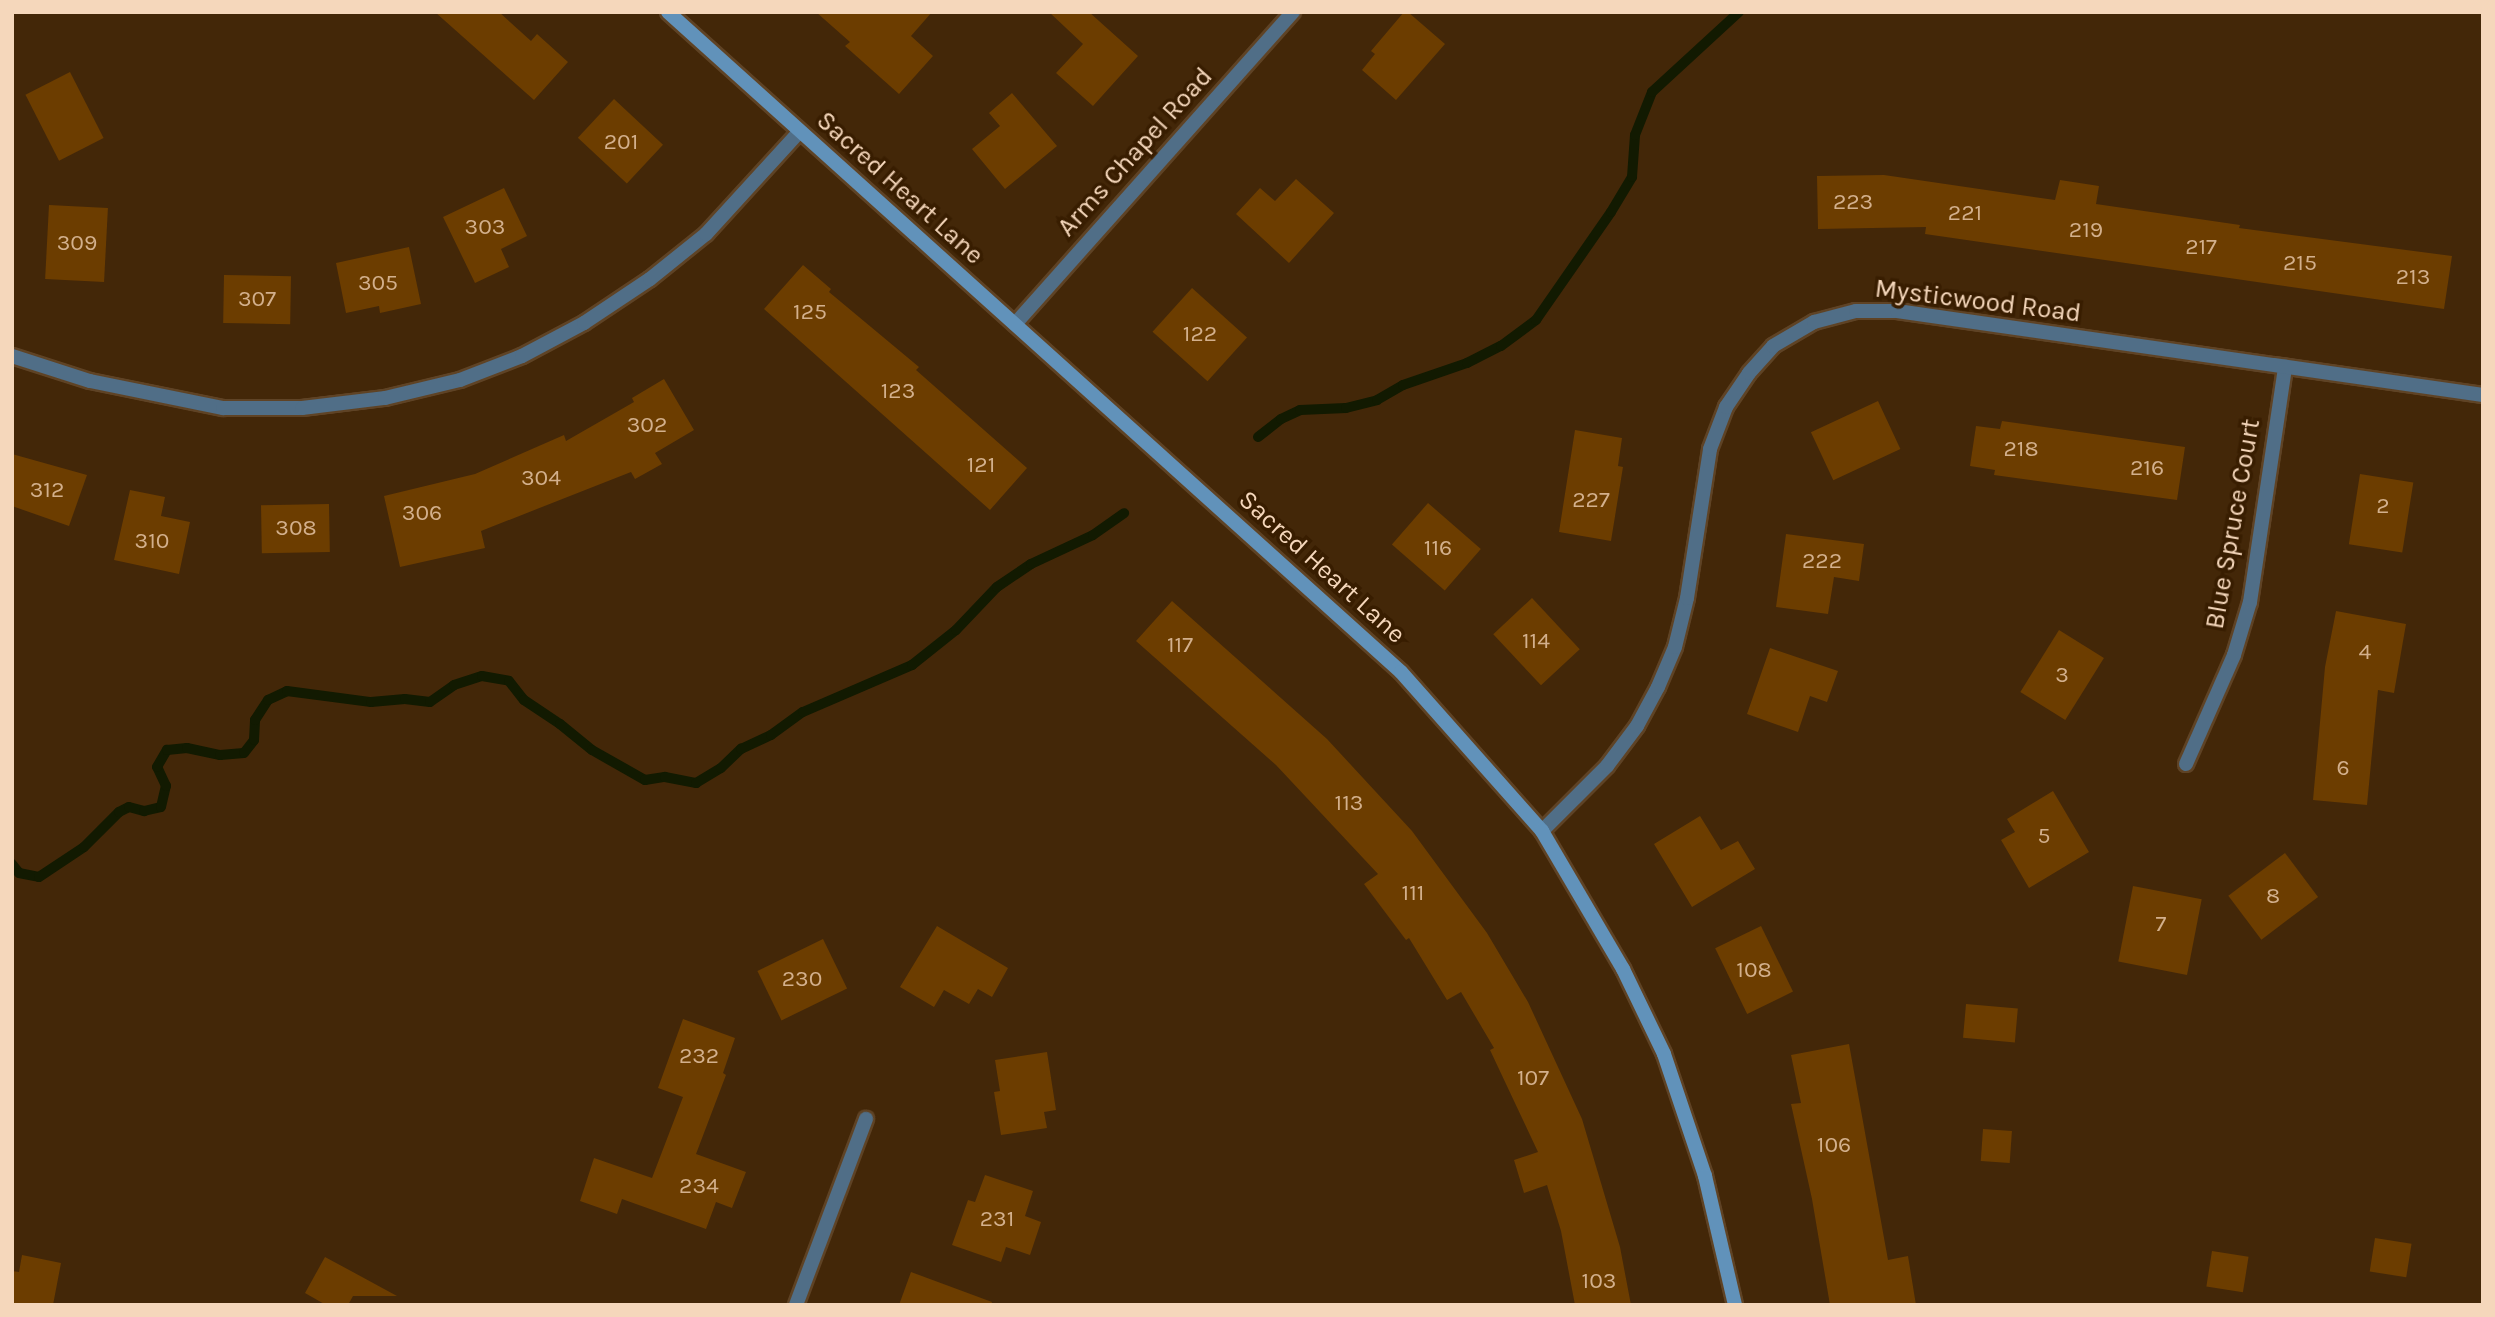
<!DOCTYPE html>
<style>
body{margin:0}
#map{position:relative;width:2495px;height:1317px;overflow:hidden;background:#432708;font-family:Karla,sans-serif}
div>[style]{position:absolute}
.stream>*{height:10px;margin:-5px;padding:0 5px;transform-origin:5px;border-radius:5px;background:#121a01}
.building>*{inset:0;background:#6c3d00;transform-origin:0 0}
.roads{filter:drop-shadow(2px 0 #5f4325) drop-shadow(-2px 0 #5f4325) drop-shadow(0 2px #5f4325) drop-shadow(0 -2px #5f4325)}
.street>*{height:14px;margin:-7px;padding:0 7px;transform-origin:7px;border-radius:7px;background:#506e87}
.secondary>*{height:14px;margin:-7px;padding:0 7px;transform-origin:7px;border-radius:7px;background:#6192ba}
span{translate:-50% -50%;white-space:nowrap;text-align:center;line-height:1.15;-webkit-text-stroke:7px #381d00;paint-order:stroke}
.number-label{font-size:23px;color:#d3b08c}
.number-label span{-webkit-text-stroke-width:0}
.street-label{font-size:26px;color:#f5d7bb}
.frame{position:absolute;inset:0;border:14px solid #f5d7bb;pointer-events:none}
</style>
<div id="map">
<div class="stream">
<i style="left:1258px;top:437px;width:29px;rotate:-38deg"></i>
<i style="left:1281px;top:419px;width:21px;rotate:-25deg"></i>
<i style="left:1300px;top:410px;width:46px;rotate:-2.5deg"></i>
<i style="left:1346px;top:408px;width:32px;rotate:-14deg"></i>
<i style="left:1377px;top:400px;width:30px;rotate:-30deg"></i>
<i style="left:1403px;top:385px;width:68px;rotate:-19deg"></i>
<i style="left:1467px;top:363px;width:38px;rotate:-27deg"></i>
<i style="left:1501px;top:346px;width:44px;rotate:-36.6deg"></i>
<i style="left:1536px;top:320px;width:131px;rotate:-55.2deg"></i>
<i style="left:1611px;top:212px;width:41px;rotate:-59deg"></i>
<i style="left:1632px;top:177px;width:42px;rotate:-85.9deg"></i>
<i style="left:1635px;top:135px;width:46px;rotate:-68.4deg"></i>
<i style="left:1652px;top:92px;width:118px;rotate:-42.6deg"></i>
<i style="left:12px;top:864px;width:11px;rotate:52deg"></i>
<i style="left:19px;top:873px;width:20px;rotate:11deg"></i>
<i style="left:39px;top:877px;width:54px;rotate:-33.7deg"></i>
<i style="left:84px;top:847px;width:49px;rotate:-45deg"></i>
<i style="left:119px;top:812px;width:11px;rotate:-27deg"></i>
<i style="left:129px;top:807px;width:16px;rotate:15deg"></i>
<i style="left:144px;top:811px;width:17px;rotate:-13deg"></i>
<i style="left:161px;top:807px;width:22px;rotate:-77deg"></i>
<i style="left:166px;top:786px;width:21px;rotate:-115deg"></i>
<i style="left:157px;top:767px;width:20px;rotate:-60deg"></i>
<i style="left:167px;top:750px;width:20px;rotate:-6deg"></i>
<i style="left:187px;top:748px;width:34px;rotate:12deg"></i>
<i style="left:220px;top:755px;width:24px;rotate:-5deg"></i>
<i style="left:244px;top:753px;width:16px;rotate:-52deg"></i>
<i style="left:254px;top:740px;width:20px;rotate:-87deg"></i>
<i style="left:255px;top:720px;width:24px;rotate:-57deg"></i>
<i style="left:268px;top:700px;width:21px;rotate:-25deg"></i>
<i style="left:287px;top:691px;width:85px;rotate:7.5deg"></i>
<i style="left:371px;top:702px;width:34px;rotate:-5deg"></i>
<i style="left:405px;top:699px;width:25px;rotate:7deg"></i>
<i style="left:430px;top:702px;width:29px;rotate:-35deg"></i>
<i style="left:454px;top:685px;width:29px;rotate:-18deg"></i>
<i style="left:482px;top:676px;width:27px;rotate:10deg"></i>
<i style="left:509px;top:681px;width:24px;rotate:52deg"></i>
<i style="left:524px;top:700px;width:43px;rotate:33.7deg"></i>
<i style="left:560px;top:724px;width:41px;rotate:39.1deg"></i>
<i style="left:592px;top:750px;width:61px;rotate:29.5deg"></i>
<i style="left:645px;top:780px;width:20px;rotate:-9deg"></i>
<i style="left:665px;top:777px;width:32px;rotate:11deg"></i>
<i style="left:696px;top:783px;width:29px;rotate:-31deg"></i>
<i style="left:721px;top:768px;width:28px;rotate:-44deg"></i>
<i style="left:741px;top:749px;width:33px;rotate:-25deg"></i>
<i style="left:771px;top:735px;width:39px;rotate:-36deg"></i>
<i style="left:803px;top:712px;width:119px;rotate:-23.3deg"></i>
<i style="left:912px;top:665px;width:56px;rotate:-38.5deg"></i>
<i style="left:956px;top:630px;width:59px;rotate:-46.4deg"></i>
<i style="left:997px;top:587px;width:41px;rotate:-34.1deg"></i>
<i style="left:1031px;top:564px;width:68px;rotate:-25.1deg"></i>
<i style="left:1093px;top:535px;width:38px;rotate:-35deg"></i>
</div>
<div class="building">
<i style="clip-path:polygon(435px 12px,499px 12px,531px 41px,537px 34px,568px 62px,534px 100px)"></i>
<i style="clip-path:polygon(816px 12px,932px 12px,911px 36px,933px 56px,899px 94px,845px 46px,850px 42px)"></i>
<i style="clip-path:polygon(1049px 12px,1089px 12px,1138px 56px,1093px 106px,1056px 73px,1083px 44px)"></i>
<i style="clip-path:polygon(1404px 12px,1408px 12px,1445px 44px,1396px 100px,1362px 70px,1375px 54px,1371px 51px)"></i>
<i style="left:70px;top:72px;width:74px;height:50px;rotate:63deg"></i>
<i style="clip-path:polygon(1012px 93px,1057px 146px,1005px 189px,972px 149px,1000px 126px,989px 113px)"></i>
<i style="left:614px;top:99px;width:67px;height:53px;rotate:43deg"></i>
<i style="clip-path:polygon(1884px 175px,2055px 200px,2060px 180px,2099px 186px,2096px 204px,2240px 225px,2239px 228px,2452px 256px,2444px 309px,1925px 234px,1926px 227px,1818px 229px,1817px 176px)"></i>
<i style="clip-path:polygon(1296px 179px,1334px 213px,1289px 263px,1236px 214px,1260px 188px,1275px 201px)"></i>
<i style="clip-path:polygon(504px 188px,527px 236px,501px 249px,509px 267px,475px 283px,443px 217px)"></i>
<i style="left:49px;top:205px;width:59px;height:74px;rotate:3deg"></i>
<i style="clip-path:polygon(409px 247px,421px 304px,380px 313px,379px 306px,346px 313px,336px 263px)"></i>
<i style="clip-path:polygon(803px 265px,831px 289px,829px 292px,919px 367px,916px 370px,1027px 468px,990px 510px,764px 309px)"></i>
<i style="left:224px;top:275px;width:67px;height:48px;rotate:1deg"></i>
<i style="left:1192px;top:288px;width:74px;height:59px;rotate:42deg"></i>
<i style="clip-path:polygon(664px 379px,694px 430px,655px 453px,662px 464px,635px 479px,631px 472px,481px 531px,485px 548px,400px 567px,384px 496px,475px 474px,564px 435px,566px 441px,634px 402px,632px 398px)"></i>
<i style="left:1878px;top:401px;width:53px;height:74px;rotate:65deg"></i>
<i style="clip-path:polygon(2002px 421px,2185px 447px,2177px 500px,1994px 475px,1995px 470px,1970px 466px,1976px 426px,2000px 429px)"></i>
<i style="clip-path:polygon(1575px 430px,1622px 438px,1618px 466px,1623px 467px,1611px 541px,1559px 532px)"></i>
<i style="clip-path:polygon(12px 454px,87px 475px,69px 526px,12px 506px)"></i>
<i style="left:2360px;top:474px;width:54px;height:71px;rotate:9deg"></i>
<i style="clip-path:polygon(130px 490px,165px 497px,161px 516px,190px 522px,179px 574px,114px 560px)"></i>
<i style="left:1428px;top:503px;width:70px;height:55px;rotate:41deg"></i>
<i style="left:329px;top:504px;width:48px;height:68px;rotate:89deg"></i>
<i style="clip-path:polygon(1786px 534px,1864px 544px,1859px 581px,1834px 577px,1828px 614px,1776px 607px)"></i>
<i style="left:1532px;top:598px;width:70px;height:53px;rotate:47deg"></i>
<i style="clip-path:polygon(1172px 601px,1327px 739px,1412px 831px,1487px 933px,1528px 1002px,1582px 1119px,1620px 1247px,1631px 1305px,1575px 1305px,1561px 1231px,1547px 1185px,1524px 1193px,1514px 1160px,1538px 1152px,1490px 1050px,1494px 1048px,1461px 992px,1447px 1000px,1409px 938px,1406px 940px,1364px 884px,1378px 874px,1276px 765px,1136px 641px)"></i>
<i style="clip-path:polygon(2336px 611px,2406px 624px,2394px 693px,2378px 690px,2367px 805px,2313px 800px,2325px 667px)"></i>
<i style="left:2059px;top:630px;width:53px;height:73px;rotate:32deg"></i>
<i style="clip-path:polygon(1770px 648px,1838px 671px,1827px 702px,1810px 696px,1798px 732px,1747px 714px)"></i>
<i style="clip-path:polygon(2053px 791px,2089px 852px,2029px 888px,2001px 840px,2015px 832px,2007px 819px)"></i>
<i style="clip-path:polygon(1700px 816px,1721px 850px,1738px 841px,1755px 869px,1692px 907px,1654px 844px)"></i>
<i style="left:2285px;top:853px;width:55px;height:71px;rotate:53deg"></i>
<i style="left:2133px;top:886px;width:70px;height:77px;rotate:11deg"></i>
<i style="clip-path:polygon(937px 926px,1008px 968px,992px 997px,978px 989px,969px 1004px,944px 990px,934px 1007px,900px 987px)"></i>
<i style="left:1761px;top:926px;width:73px;height:51px;rotate:64deg"></i>
<i style="left:823px;top:939px;width:55px;height:73px;rotate:64deg"></i>
<i style="left:1966px;top:1004px;width:52px;height:34px;rotate:5deg"></i>
<i style="clip-path:polygon(683px 1019px,735px 1038px,723px 1073px,726px 1075px,696px 1154px,746px 1172px,732px 1208px,716px 1202px,706px 1229px,622px 1199px,617px 1214px,580px 1201px,594px 1158px,652px 1178px,683px 1097px,658px 1088px)"></i>
<i style="clip-path:polygon(1849px 1044px,1888px 1260px,1908px 1256px,1916px 1305px,1830px 1305px,1812px 1199px,1791px 1104px,1801px 1103px,1791px 1055px)"></i>
<i style="clip-path:polygon(1047px 1052px,1056px 1110px,1044px 1112px,1047px 1128px,1001px 1135px,994px 1092px,1000px 1091px,995px 1060px)"></i>
<i style="left:1983px;top:1129px;width:29px;height:32px;rotate:4deg"></i>
<i style="clip-path:polygon(985px 1175px,1033px 1191px,1025px 1216px,1041px 1222px,1030px 1255px,1006px 1247px,1001px 1262px,952px 1245px,968px 1200px,975px 1202px)"></i>
<i style="left:2375px;top:1238px;width:37px;height:34px;rotate:9deg"></i>
<i style="left:2212px;top:1251px;width:37px;height:36px;rotate:9deg"></i>
<i style="clip-path:polygon(22px 1255px,61px 1263px,53px 1305px,12px 1305px,12px 1271px,19px 1272px)"></i>
<i style="clip-path:polygon(325px 1257px,351px 1271px,397px 1296px,353px 1296px,348px 1305px,326px 1305px,305px 1293px)"></i>
<i style="clip-path:polygon(911px 1272px,992px 1302px,991px 1305px,899px 1305px)"></i>
</div>
<div class="roads">
<div class="street">
<i style="left:1015px;top:324px;width:418px;rotate:-48.3deg"></i>
<i style="left:12px;top:356px;width:82px;rotate:17.8deg"></i>
<i style="left:90px;top:381px;width:136px;rotate:11.5deg"></i>
<i style="left:223px;top:408px;width:79px"></i>
<i style="left:302px;top:408px;width:84px;rotate:-6.9deg"></i>
<i style="left:385px;top:398px;width:77px;rotate:-13.5deg"></i>
<i style="left:460px;top:380px;width:66px;rotate:-21.2deg"></i>
<i style="left:522px;top:356px;width:70px;rotate:-28deg"></i>
<i style="left:584px;top:323px;width:79px;rotate:-33.7deg"></i>
<i style="left:650px;top:279px;width:72px;rotate:-38.8deg"></i>
<i style="left:706px;top:234px;width:139px;rotate:-47.6deg"></i>
<i style="left:2186px;top:764px;width:119px;rotate:-66.2deg"></i>
<i style="left:2234px;top:655px;width:55px;rotate:-73.2deg"></i>
<i style="left:2250px;top:602px;width:238px;rotate:-81.5deg"></i>
<i style="left:1542px;top:831px;width:92px;rotate:-45deg"></i>
<i style="left:1607px;top:766px;width:50px;rotate:-53.1deg"></i>
<i style="left:1637px;top:726px;width:44px;rotate:-61.7deg"></i>
<i style="left:1658px;top:687px;width:43px;rotate:-67deg"></i>
<i style="left:1675px;top:647px;width:50px;rotate:-76.2deg"></i>
<i style="left:1687px;top:598px;width:151px;rotate:-81.2deg"></i>
<i style="left:1710px;top:449px;width:45px;rotate:-69.1deg"></i>
<i style="left:1726px;top:407px;width:41px;rotate:-55.9deg"></i>
<i style="left:1749px;top:373px;width:36px;rotate:-48deg"></i>
<i style="left:1773px;top:346px;width:48px;rotate:-30.3deg"></i>
<i style="left:1814px;top:322px;width:43px;rotate:-14.7deg"></i>
<i style="left:1856px;top:311px;width:41px"></i>
<i style="left:1897px;top:311px;width:592px;rotate:8.16deg"></i>
<i style="left:796px;top:1305px;width:199px;rotate:-69.4deg"></i>
</div>
<div class="secondary">
<i style="left:668px;top:12px;width:986px;rotate:42deg"></i>
<i style="left:1401px;top:672px;width:213px;rotate:48.4deg"></i>
<i style="left:1542px;top:831px;width:160px;rotate:59.6deg"></i>
<i style="left:1623px;top:969px;width:94px;rotate:64.2deg"></i>
<i style="left:1664px;top:1054px;width:129px;rotate:71.4deg"></i>
<i style="left:1705px;top:1176px;width:132px;rotate:76.9deg"></i>
</div>
</div>
<div class="number-label">
<span style="left:621px;top:142px">201</span>
<span style="left:1853px;top:202px">223</span>
<span style="left:1965px;top:213px">221</span>
<span style="left:485px;top:227px">303</span>
<span style="left:2086px;top:230px">219</span>
<span style="left:77px;top:243px">309</span>
<span style="left:2201px;top:247px">217</span>
<span style="left:2300px;top:263px">215</span>
<span style="left:2413px;top:277px">213</span>
<span style="left:378px;top:283px">305</span>
<span style="left:257px;top:299px">307</span>
<span style="left:810px;top:312px">125</span>
<span style="left:1200px;top:334px">122</span>
<span style="left:898px;top:391px">123</span>
<span style="left:647px;top:425px">302</span>
<span style="left:2021px;top:449px">218</span>
<span style="left:981px;top:465px">121</span>
<span style="left:2147px;top:468px">216</span>
<span style="left:541px;top:478px">304</span>
<span style="left:47px;top:490px">312</span>
<span style="left:1591px;top:500px">227</span>
<span style="left:2383px;top:506px">2</span>
<span style="left:422px;top:513px">306</span>
<span style="left:296px;top:528px">308</span>
<span style="left:152px;top:541px">310</span>
<span style="left:1438px;top:548px">116</span>
<span style="left:1822px;top:561px">222</span>
<span style="left:1536px;top:641px">114</span>
<span style="left:1180px;top:645px">117</span>
<span style="left:2365px;top:652px">4</span>
<span style="left:2062px;top:675px">3</span>
<span style="left:2343px;top:768px">6</span>
<span style="left:1349px;top:803px">113</span>
<span style="left:2044px;top:836px">5</span>
<span style="left:1413px;top:893px">111</span>
<span style="left:2273px;top:896px">8</span>
<span style="left:2161px;top:924px">7</span>
<span style="left:1754px;top:970px">108</span>
<span style="left:802px;top:979px">230</span>
<span style="left:699px;top:1056px">232</span>
<span style="left:1533px;top:1078px">107</span>
<span style="left:1834px;top:1145px">106</span>
<span style="left:699px;top:1186px">234</span>
<span style="left:997px;top:1219px">231</span>
<span style="left:1599px;top:1281px">103</span>
</div>
<div class="street-label">
<span style="left:1135px;top:152px;rotate:-48deg">Arms Chapel Road</span>
<span style="left:900px;top:188px;rotate:42deg">Sacred Heart Lane</span>
<span style="left:1978px;top:301px;rotate:7deg">Mysticwood Road</span>
<span style="left:2233px;top:524px;rotate:-80deg">Blue Spruce Court</span>
<span style="left:1322px;top:567px;rotate:42deg">Sacred Heart Lane</span>
</div>
<div class="frame"></div>
</div>
